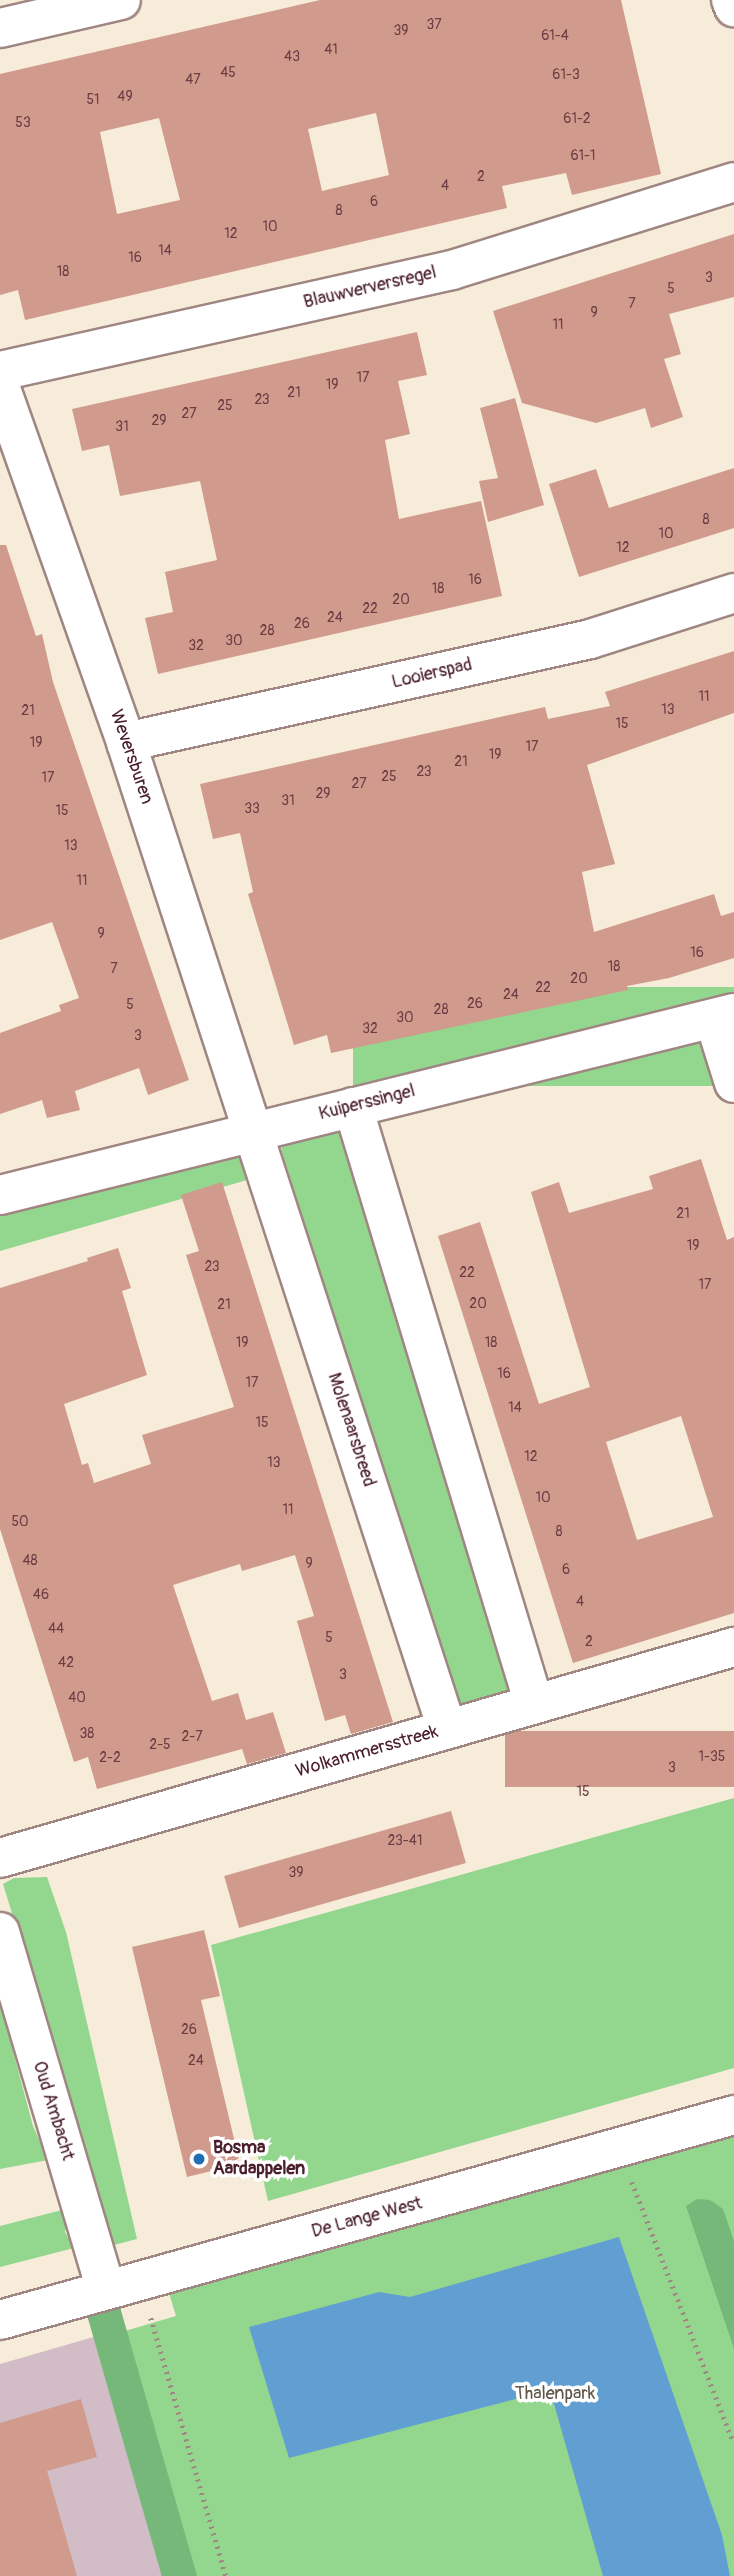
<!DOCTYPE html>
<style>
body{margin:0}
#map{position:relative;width:734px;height:2576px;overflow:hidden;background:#f6ecd9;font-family:Pangolin,sans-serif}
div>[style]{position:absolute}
.industrial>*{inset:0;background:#d2bdc6}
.green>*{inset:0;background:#93d78f;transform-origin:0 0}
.forest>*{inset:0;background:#76b87a;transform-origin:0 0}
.water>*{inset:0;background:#619fd2}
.building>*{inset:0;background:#d09a8d;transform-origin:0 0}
.path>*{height:4.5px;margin-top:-2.25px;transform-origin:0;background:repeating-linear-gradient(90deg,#a08682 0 2px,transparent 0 7px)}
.roads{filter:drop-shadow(2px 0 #a08682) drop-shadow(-2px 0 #a08682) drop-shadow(0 2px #a08682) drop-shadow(0 -2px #a08682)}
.minor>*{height:38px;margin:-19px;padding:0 19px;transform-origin:19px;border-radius:19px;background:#fff}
.dots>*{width:19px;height:19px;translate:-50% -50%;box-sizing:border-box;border:4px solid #fff;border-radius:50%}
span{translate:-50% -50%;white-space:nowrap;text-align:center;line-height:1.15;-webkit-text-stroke:7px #fff;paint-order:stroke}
.number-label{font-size:14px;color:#6c3e44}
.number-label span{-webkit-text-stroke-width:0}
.street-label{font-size:18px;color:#4a1f2b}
.poi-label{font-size:18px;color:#4a1f2b;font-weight:700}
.left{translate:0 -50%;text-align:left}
.park-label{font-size:18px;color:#605649}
</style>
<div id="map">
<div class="industrial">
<i style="clip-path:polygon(111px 2332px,182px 2576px,0 2576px,0 2364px)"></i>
</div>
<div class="green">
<i style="left:734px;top:987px;width:99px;height:381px;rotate:90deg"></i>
<i style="clip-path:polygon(243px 1116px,258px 1177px,0 1251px,0 1181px)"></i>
<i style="clip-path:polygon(339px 1126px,516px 1694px,459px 1713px,282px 1152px,280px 1137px)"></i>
<i style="clip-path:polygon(734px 1798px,734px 2068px,268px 2201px,211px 1945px)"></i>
<i style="clip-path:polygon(47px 1877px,66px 1932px,137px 2239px,114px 2245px,3px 1884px,14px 1878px)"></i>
<i style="clip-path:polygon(0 2003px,33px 2126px,48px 2160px,0 2169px)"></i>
<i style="clip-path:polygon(734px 2135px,734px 2576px,173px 2576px,101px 2338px,176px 2316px,169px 2293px)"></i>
<i style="clip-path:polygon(62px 2210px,67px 2220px,65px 2232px,74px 2248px,0 2267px,0 2226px)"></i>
</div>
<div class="forest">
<i style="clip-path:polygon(697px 2199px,710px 2200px,723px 2209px,734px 2241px,734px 2349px,686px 2206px)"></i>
<i style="left:120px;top:2307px;width:280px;height:34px;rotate:74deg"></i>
</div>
<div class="water">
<i style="clip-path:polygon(619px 2237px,722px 2535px,730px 2576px,603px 2576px,550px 2390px,289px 2458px,249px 2327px,379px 2292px,410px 2297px)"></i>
</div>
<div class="building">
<i style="clip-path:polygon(evenodd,320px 0,621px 0,661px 174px,572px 195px,566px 173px,502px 186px,507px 208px,25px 320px,18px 290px,0 295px,0 74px,320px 0,376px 113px,389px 175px,322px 191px,308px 129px,376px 113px,320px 0,159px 118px,180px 200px,117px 214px,100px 132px,159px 118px)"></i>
<i style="clip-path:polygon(734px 234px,734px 297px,669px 314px,681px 354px,664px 359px,683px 417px,651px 428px,645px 408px,596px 423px,522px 403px,493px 311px)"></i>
<i style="clip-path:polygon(417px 332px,427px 375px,398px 381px,410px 434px,385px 440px,399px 519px,481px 501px,502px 596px,158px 674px,145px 618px,173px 612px,165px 572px,217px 560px,200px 481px,120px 496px,109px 445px,82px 451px,72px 409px)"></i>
<i style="clip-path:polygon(515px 398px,544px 505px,488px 522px,479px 481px,498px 478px,480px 408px)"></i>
<i style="clip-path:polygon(734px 468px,734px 528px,579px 577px,549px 484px,596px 469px,609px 508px)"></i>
<i style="clip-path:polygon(0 545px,6px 545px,36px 636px,42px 634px,53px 682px,189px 1080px,148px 1095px,139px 1068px,75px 1091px,80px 1110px,47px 1118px,42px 1100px,0 1114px,0 1033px,61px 1011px,59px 1005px,79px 998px,52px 922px,0 940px)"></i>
<i style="clip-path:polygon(734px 651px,734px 713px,587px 765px,615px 864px,582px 872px,594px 932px,714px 894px,721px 916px,734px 912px,734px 958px,669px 978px,627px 986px,628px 990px,331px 1053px,327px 1035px,294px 1045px,248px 894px,253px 892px,240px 833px,213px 839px,200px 784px,545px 707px,548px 719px,610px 706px,605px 692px)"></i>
<i style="clip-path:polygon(evenodd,701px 1159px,727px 1240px,734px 1237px,734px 1613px,573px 1663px,438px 1236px,480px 1222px,539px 1404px,590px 1387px,531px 1192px,559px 1182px,569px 1213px,653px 1189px,649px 1176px,701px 1159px,681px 1416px,713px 1517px,637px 1540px,606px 1442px,681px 1416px)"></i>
<i style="clip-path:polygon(222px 1182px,393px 1722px,351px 1734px,345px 1715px,325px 1721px,297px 1621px,314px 1616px,295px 1555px,242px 1571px,240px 1564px,173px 1585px,212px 1701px,238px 1693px,246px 1720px,273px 1712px,286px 1753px,247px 1764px,242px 1749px,97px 1789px,88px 1757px,74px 1762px,0 1529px,0 1288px,88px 1261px,87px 1258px,118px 1248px,131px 1288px,122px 1291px,147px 1375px,64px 1404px,82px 1465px,88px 1463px,94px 1483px,151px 1464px,142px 1435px,234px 1407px,186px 1255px,199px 1251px,181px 1195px)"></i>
<i style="left:734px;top:1731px;width:56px;height:229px;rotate:90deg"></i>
<i style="left:451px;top:1811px;width:54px;height:236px;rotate:74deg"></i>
<i style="clip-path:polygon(204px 1930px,220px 1996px,201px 2000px,240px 2164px,187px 2177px,132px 1947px)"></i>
<i style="clip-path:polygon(81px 2399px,97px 2457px,47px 2471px,77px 2576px,0 2576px,0 2423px)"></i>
</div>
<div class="path">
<i style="left:632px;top:2182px;width:280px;rotate:68.7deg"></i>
<i style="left:151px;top:2318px;width:269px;rotate:73.8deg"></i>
</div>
<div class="roads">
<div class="minor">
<i style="left:731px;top:0;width:8px;rotate:67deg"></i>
<i style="left:0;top:28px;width:124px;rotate:-13deg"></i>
<i style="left:0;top:371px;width:463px;rotate:-12.6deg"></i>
<i style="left:452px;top:270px;width:295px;rotate:-17.3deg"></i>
<i style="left:0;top:386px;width:378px;rotate:70.5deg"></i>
<i style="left:126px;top:742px;width:1038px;rotate:71.98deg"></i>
<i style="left:126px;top:742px;width:475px;rotate:-12.5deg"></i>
<i style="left:590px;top:639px;width:151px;rotate:-17.7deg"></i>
<i style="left:714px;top:1019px;width:67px;rotate:72.6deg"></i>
<i style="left:353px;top:1107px;width:624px;rotate:73.13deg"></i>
<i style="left:0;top:1195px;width:756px;rotate:-13.93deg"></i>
<i style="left:0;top:1858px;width:764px;rotate:-16.04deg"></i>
<i style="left:0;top:1932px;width:373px;rotate:73.5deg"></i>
<i style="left:0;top:2320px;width:762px;rotate:-15.6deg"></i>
</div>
</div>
<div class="dots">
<i style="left:199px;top:2159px;background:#1f6fb2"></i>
</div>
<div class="number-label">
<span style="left:434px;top:25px">37</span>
<span style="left:401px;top:31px">39</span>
<span style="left:555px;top:36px">61-4</span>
<span style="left:331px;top:50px">41</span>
<span style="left:292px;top:57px">43</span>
<span style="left:228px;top:73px">45</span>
<span style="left:566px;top:75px">61-3</span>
<span style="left:193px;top:80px">47</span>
<span style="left:125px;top:97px">49</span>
<span style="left:93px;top:100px">51</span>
<span style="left:577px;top:119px">61-2</span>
<span style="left:23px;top:123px">53</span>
<span style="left:583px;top:156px">61-1</span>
<span style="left:481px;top:177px">2</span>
<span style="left:445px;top:186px">4</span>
<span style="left:374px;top:202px">6</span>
<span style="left:339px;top:211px">8</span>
<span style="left:270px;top:227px">10</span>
<span style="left:231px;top:234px">12</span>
<span style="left:165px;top:251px">14</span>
<span style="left:135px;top:258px">16</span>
<span style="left:63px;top:272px">18</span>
<span style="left:709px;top:278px">3</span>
<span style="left:671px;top:289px">5</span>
<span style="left:632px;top:304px">7</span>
<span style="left:594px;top:313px">9</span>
<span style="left:558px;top:325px">11</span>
<span style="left:363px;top:378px">17</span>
<span style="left:332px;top:385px">19</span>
<span style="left:294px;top:393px">21</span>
<span style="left:262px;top:400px">23</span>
<span style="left:225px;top:406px">25</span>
<span style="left:189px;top:414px">27</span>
<span style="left:159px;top:421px">29</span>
<span style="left:122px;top:427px">31</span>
<span style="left:706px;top:520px">8</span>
<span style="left:666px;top:534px">10</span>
<span style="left:623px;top:548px">12</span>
<span style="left:475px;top:580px">16</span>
<span style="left:438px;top:589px">18</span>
<span style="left:401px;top:600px">20</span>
<span style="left:370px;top:609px">22</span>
<span style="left:335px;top:618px">24</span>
<span style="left:302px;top:624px">26</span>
<span style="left:267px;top:631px">28</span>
<span style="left:234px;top:641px">30</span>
<span style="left:196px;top:646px">32</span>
<span style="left:704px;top:697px">11</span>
<span style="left:668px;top:710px">13</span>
<span style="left:28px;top:711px">21</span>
<span style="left:622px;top:724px">15</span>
<span style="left:36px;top:743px">19</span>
<span style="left:532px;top:747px">17</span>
<span style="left:495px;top:755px">19</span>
<span style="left:461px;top:762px">21</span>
<span style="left:424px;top:772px">23</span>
<span style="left:389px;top:777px">25</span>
<span style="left:48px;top:778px">17</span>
<span style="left:359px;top:784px">27</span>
<span style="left:323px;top:794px">29</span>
<span style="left:288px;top:801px">31</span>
<span style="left:252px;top:809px">33</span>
<span style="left:62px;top:811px">15</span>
<span style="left:71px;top:846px">13</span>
<span style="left:82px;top:881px">11</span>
<span style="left:101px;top:934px">9</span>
<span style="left:697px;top:953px">16</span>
<span style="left:614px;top:967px">18</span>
<span style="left:114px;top:969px">7</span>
<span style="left:579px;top:979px">20</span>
<span style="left:543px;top:988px">22</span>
<span style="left:511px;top:995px">24</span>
<span style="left:475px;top:1004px">26</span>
<span style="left:130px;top:1005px">5</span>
<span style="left:441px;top:1010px">28</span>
<span style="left:405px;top:1018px">30</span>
<span style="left:370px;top:1029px">32</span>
<span style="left:138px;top:1036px">3</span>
<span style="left:683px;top:1214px">21</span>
<span style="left:693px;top:1246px">19</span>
<span style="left:212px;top:1267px">23</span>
<span style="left:467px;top:1273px">22</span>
<span style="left:705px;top:1285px">17</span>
<span style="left:478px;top:1304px">20</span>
<span style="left:224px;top:1305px">21</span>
<span style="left:242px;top:1343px">19</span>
<span style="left:491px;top:1343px">18</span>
<span style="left:504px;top:1374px">16</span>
<span style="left:252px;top:1383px">17</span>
<span style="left:515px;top:1408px">14</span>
<span style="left:262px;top:1423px">15</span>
<span style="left:531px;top:1457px">12</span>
<span style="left:274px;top:1463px">13</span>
<span style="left:543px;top:1498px">10</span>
<span style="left:288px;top:1510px">11</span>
<span style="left:20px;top:1522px">50</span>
<span style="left:559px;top:1532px">8</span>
<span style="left:30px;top:1561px">48</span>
<span style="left:309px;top:1564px">9</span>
<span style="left:566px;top:1570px">6</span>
<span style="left:41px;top:1595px">46</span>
<span style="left:580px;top:1602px">4</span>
<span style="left:56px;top:1629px">44</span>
<span style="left:329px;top:1638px">5</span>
<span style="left:589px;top:1642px">2</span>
<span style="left:66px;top:1663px">42</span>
<span style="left:343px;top:1675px">3</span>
<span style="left:77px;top:1698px">40</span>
<span style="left:87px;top:1734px">38</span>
<span style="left:192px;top:1737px">2-7</span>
<span style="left:160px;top:1745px">2-5</span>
<span style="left:712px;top:1757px">1-35</span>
<span style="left:110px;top:1758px">2-2</span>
<span style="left:672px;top:1768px">3</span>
<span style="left:583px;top:1792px">15</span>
<span style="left:405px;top:1841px">23-41</span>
<span style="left:296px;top:1873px">39</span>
<span style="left:189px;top:2030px">26</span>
<span style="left:196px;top:2061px">24</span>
</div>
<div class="street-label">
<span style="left:370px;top:288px;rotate:-13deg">Blauwverversregel</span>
<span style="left:432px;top:674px;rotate:-13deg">Looierspad</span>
<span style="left:131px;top:757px;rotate:71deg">Weversburen</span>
<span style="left:367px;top:1103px;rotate:-14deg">Kuiperssingel</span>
<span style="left:351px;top:1430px;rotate:72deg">Molenaarsbreed</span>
<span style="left:367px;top:1752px;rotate:-16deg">Wolkammersstreek</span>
<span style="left:53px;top:2111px;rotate:73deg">Oud Ambacht</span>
<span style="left:367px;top:2218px;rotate:-15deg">De Lange West</span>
</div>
<div class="poi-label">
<span class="left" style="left:213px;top:2159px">Bosma<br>Aardappelen</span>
</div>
<div class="park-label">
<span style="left:555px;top:2394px">Thalenpark</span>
</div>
</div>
